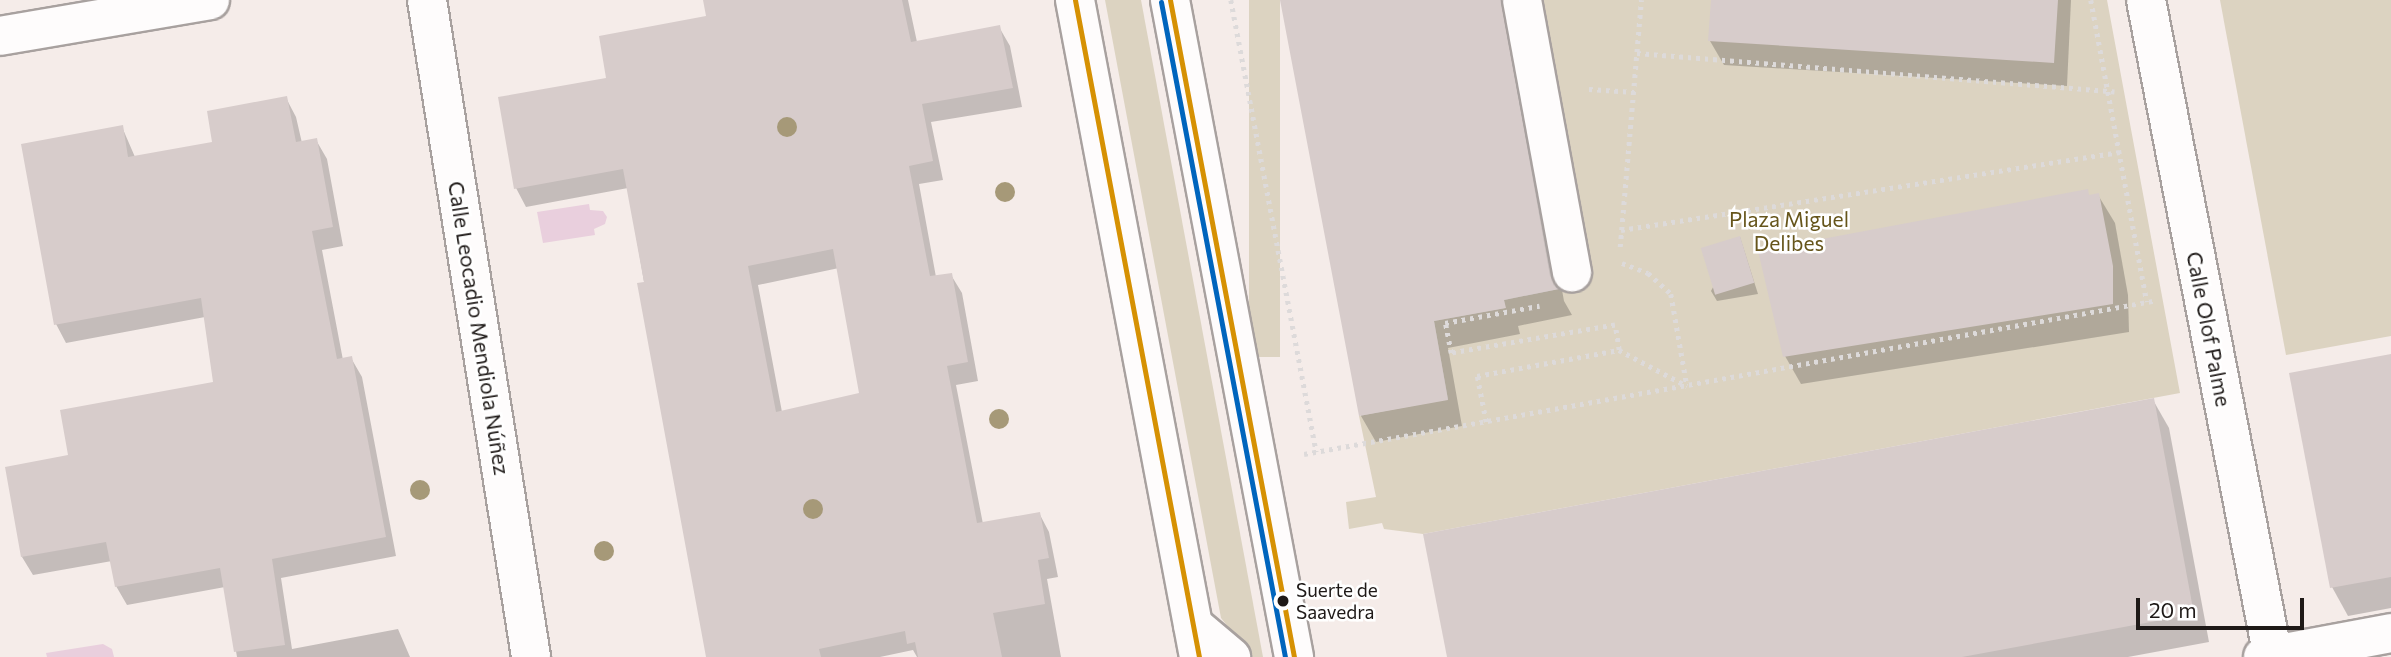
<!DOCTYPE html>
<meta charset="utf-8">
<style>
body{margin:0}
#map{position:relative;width:2391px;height:657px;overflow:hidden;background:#f5ece9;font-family:Commissioner,sans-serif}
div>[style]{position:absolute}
.green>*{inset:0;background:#dcd3c1;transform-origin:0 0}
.water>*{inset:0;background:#e9cfdd}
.shadow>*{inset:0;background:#0003}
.building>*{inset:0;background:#d7cccb;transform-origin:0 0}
.path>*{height:4.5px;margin-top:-2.25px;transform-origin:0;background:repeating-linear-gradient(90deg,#dddada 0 3.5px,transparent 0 8.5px)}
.roads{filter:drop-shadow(2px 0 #a8a19f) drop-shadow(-2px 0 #a8a19f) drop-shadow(0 2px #a8a19f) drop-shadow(0 -2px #a8a19f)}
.street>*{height:38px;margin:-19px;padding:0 19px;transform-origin:19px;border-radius:19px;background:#fefcfc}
.bus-1>*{height:5px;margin:-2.5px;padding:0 2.5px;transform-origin:2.5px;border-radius:2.5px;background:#d69103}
.bus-2>*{height:5px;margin:-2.5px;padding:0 2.5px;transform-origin:2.5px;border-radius:2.5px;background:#0065bd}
.trees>*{width:20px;height:20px;margin:-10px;border-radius:50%;background:#a69978}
.dots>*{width:19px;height:19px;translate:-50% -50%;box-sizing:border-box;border:4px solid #fff;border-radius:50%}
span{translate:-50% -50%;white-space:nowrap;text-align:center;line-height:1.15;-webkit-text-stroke:5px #fff;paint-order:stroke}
.bus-label{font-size:19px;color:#1e1917}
.left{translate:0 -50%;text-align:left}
.park-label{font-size:21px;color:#66551b}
.street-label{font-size:21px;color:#1e1917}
.scale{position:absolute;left:2136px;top:598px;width:168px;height:32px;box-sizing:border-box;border:4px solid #1e1917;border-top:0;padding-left:9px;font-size:21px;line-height:24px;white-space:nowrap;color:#1e1917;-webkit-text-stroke:5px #fff;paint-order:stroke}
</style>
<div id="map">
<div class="green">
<i style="clip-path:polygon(1105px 0,1141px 0,1263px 657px,1252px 657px,1221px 618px)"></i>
<i style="left:1249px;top:0;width:31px;height:357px"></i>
<i style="clip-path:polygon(1509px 0,2107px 0,2180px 393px,1423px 534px,1384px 529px,1382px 523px,1349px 529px,1346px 502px,1376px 497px,1359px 416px,1448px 399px,1434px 321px,1505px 308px,1504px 300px,1564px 288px)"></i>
<i style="clip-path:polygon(2220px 0,2391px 0,2391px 336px,2286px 355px)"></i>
</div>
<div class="water">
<i style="clip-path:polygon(589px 204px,590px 210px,603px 211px,607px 217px,605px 224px,594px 229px,595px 235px,543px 243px,537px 212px)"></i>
<i style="clip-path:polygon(103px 644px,112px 649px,114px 657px,47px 657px,46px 653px)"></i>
</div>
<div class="shadow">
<i style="clip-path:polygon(evenodd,803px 0,908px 0,917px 42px,999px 27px,1010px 46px,1022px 107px,931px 122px,943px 180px,919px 184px,936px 277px,951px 275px,962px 293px,978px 381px,956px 385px,983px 524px,1039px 513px,1049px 532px,1058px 577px,1047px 579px,1061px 657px,917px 657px,913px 650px,880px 657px,708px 657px,628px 188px,526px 207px,516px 188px,608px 80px,803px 0,839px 268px,861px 394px,782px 412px,758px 285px,839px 268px)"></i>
<i style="clip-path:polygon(1281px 0,1518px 0,1515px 32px,1564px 301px,1572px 315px,1518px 326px,1520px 334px,1448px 348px,1462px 426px,1376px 442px,1361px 416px)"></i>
<i style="clip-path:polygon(1713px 0,2071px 0,2067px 86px,1724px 65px,1710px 41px)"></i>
<i style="clip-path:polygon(286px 98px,296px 117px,302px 143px,316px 140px,327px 159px,343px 246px,322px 250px,343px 360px,351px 358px,362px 377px,396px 556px,281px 578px,292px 649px,398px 629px,410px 657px,237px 657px,225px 587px,127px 605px,116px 586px,112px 561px,33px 575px,22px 557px,70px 457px,215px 384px,205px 317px,66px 343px,56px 324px,122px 127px,135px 157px,214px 144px)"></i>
<i style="clip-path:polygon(2098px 195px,2115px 223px,2128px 295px,2129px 332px,1801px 384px,1785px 356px)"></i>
<i style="clip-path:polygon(1740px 237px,1758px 294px,1717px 301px,1711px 291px)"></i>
<i style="clip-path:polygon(2391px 356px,2391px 608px,2348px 616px,2332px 587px)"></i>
<i style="clip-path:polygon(2153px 400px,2169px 428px,2209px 642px,2128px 657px,1448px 657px)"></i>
</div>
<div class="building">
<i style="clip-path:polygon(evenodd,703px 0,902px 0,911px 42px,1000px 25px,1013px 88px,922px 104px,933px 161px,909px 166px,930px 276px,952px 273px,968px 362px,947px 366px,977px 523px,1040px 512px,1049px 558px,1038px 560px,1045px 604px,993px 613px,1002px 657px,918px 657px,915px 642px,907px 644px,905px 631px,819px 649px,821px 657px,706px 657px,637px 283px,644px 282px,623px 169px,514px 189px,498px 97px,606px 78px,599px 36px,706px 16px,703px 0,833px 249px,859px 393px,776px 412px,748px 266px,833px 249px)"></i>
<i style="clip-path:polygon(1280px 0,1501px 0,1550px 276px,1559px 289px,1504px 300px,1506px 308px,1434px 321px,1448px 400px,1359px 416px)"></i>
<i style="clip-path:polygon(1711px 0,2058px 0,2054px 63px,1708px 41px)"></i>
<i style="clip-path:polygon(287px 96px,296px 142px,317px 138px,333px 227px,312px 231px,337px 359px,352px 356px,386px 537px,272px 559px,285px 645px,234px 652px,220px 568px,115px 587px,106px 542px,21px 557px,5px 467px,68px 455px,60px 410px,213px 382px,201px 298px,54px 325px,21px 144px,123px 125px,128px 157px,212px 142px,207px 111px)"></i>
<i style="clip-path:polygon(2088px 189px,2089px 195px,2099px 193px,2113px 266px,2113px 304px,1783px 357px,1758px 251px)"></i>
<i style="left:1740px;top:236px;width:49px;height:41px;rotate:73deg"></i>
<i style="clip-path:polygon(2391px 354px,2391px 577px,2330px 588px,2289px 373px)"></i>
<i style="clip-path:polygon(2154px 398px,2194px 614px,1962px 657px,1447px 657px,1423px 534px)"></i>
</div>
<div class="path">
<i style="left:1231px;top:0;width:460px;rotate:79.3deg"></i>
<i style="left:2091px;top:0;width:307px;rotate:79.5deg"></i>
<i style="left:1637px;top:53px;width:479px;rotate:4.6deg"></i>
<i style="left:1589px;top:89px;width:45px;rotate:3.8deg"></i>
<i style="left:1621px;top:230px;width:505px;rotate:-8.88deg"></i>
<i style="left:1620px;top:247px;width:248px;rotate:-85.1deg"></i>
<i style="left:1622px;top:263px;width:28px;rotate:21deg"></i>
<i style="left:1648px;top:273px;width:31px;rotate:42deg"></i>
<i style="left:1671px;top:294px;width:93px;rotate:80.1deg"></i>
<i style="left:1619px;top:350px;width:77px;rotate:27.9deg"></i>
<i style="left:1486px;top:422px;width:47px;rotate:-101.1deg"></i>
<i style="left:1477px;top:376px;width:144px;rotate:-10.4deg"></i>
<i style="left:1619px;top:350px;width:25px;rotate:-99deg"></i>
<i style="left:1615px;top:325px;width:166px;rotate:170.3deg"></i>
<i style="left:1451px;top:353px;width:31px;rotate:-101deg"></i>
<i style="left:1445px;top:323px;width:96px;rotate:-10.3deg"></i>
<i style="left:1304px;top:454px;width:863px;rotate:-10.22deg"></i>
</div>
<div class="roads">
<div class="street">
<i style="left:427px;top:0;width:665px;rotate:81deg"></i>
<i style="left:1075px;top:0;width:669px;rotate:79.31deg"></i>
<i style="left:1170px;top:0;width:669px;rotate:79.31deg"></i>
<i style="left:1522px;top:0;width:277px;rotate:79.6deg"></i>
<i style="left:2146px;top:0;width:669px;rotate:79.06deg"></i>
<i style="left:0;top:36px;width:213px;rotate:-9.7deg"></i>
<i style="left:1193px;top:625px;width:50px;rotate:40.1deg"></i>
<i style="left:2263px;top:657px;width:130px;rotate:-10.6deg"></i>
</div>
</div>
<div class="bus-1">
<i style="left:1075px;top:0;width:669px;rotate:79.31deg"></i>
<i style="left:1170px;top:0;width:669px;rotate:79.31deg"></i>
</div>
<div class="bus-2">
<i style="left:1161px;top:2px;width:667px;rotate:79.28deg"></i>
</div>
<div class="trees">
<i style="left:787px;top:127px"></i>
<i style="left:1005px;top:192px"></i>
<i style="left:999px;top:419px"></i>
<i style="left:420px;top:490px"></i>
<i style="left:813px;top:509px"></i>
<i style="left:604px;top:551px"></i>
</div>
<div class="dots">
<i style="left:1283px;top:601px;background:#1e1917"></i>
</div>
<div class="bus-label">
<span class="left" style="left:1296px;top:601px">Suerte de<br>Saavedra</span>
</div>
<div class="park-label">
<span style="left:1789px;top:231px">Plaza Miguel<br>Delibes</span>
</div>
<div class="street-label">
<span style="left:479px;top:328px;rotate:81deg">Calle Leocadio Mendiola Núñez</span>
<span style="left:2209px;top:329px;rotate:79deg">Calle Olof Palme</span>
</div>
<div class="scale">20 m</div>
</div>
